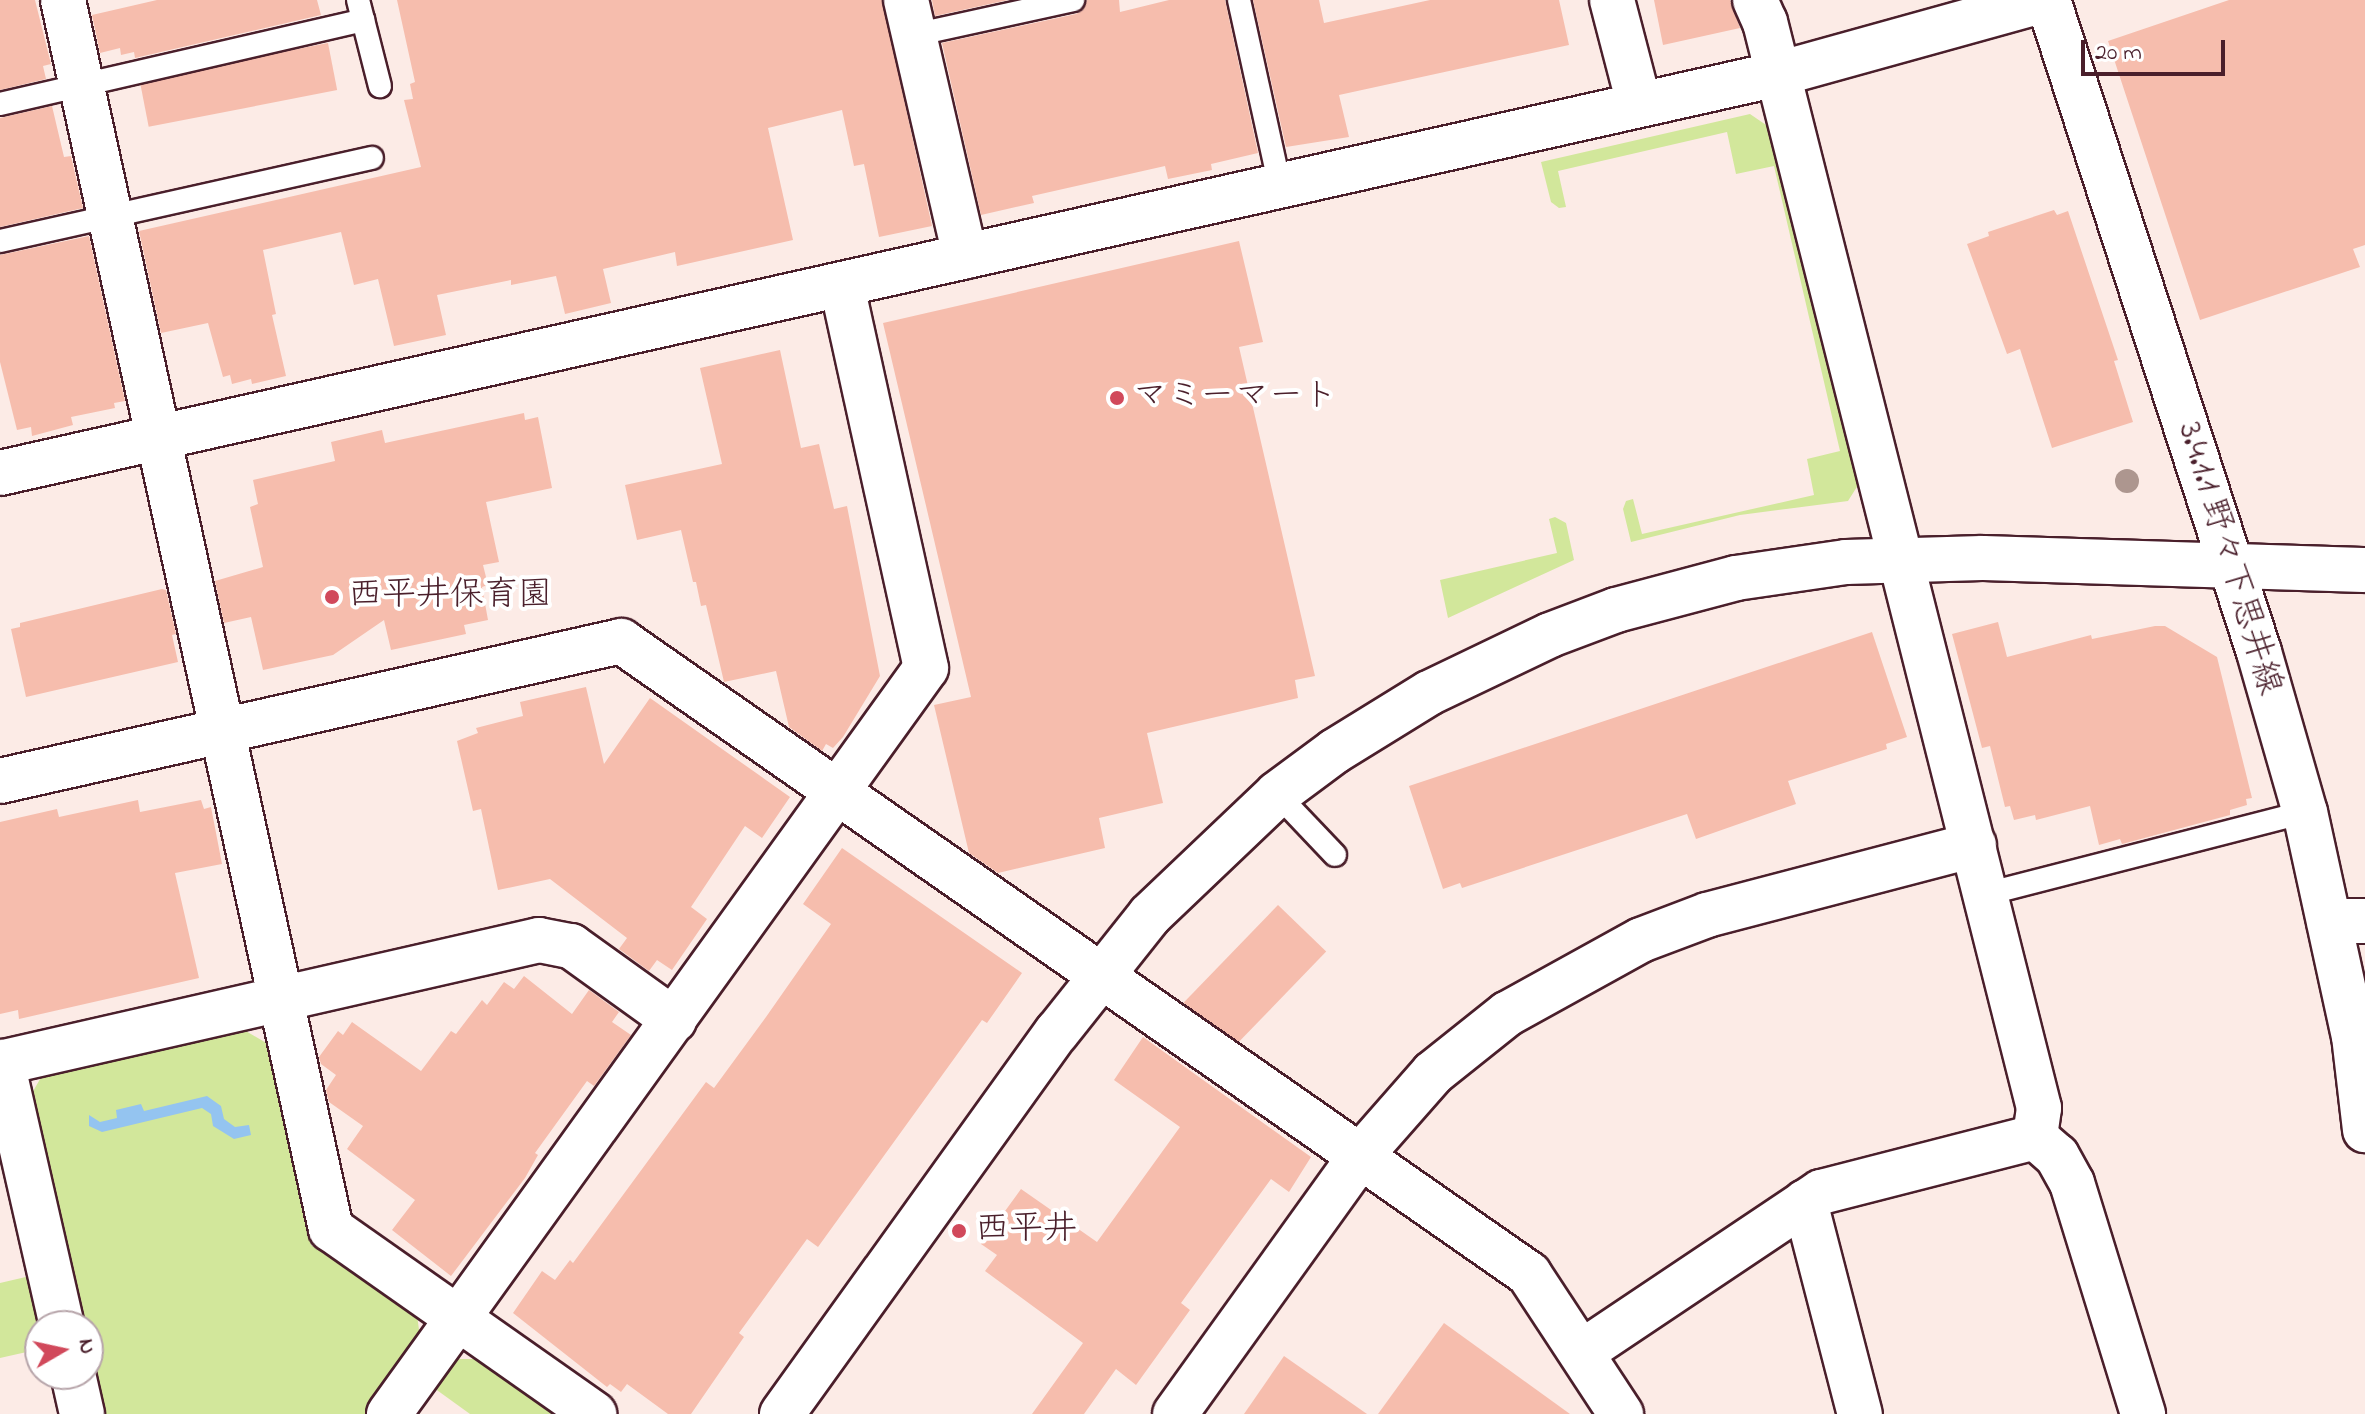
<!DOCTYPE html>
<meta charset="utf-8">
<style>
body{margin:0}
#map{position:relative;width:2365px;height:1414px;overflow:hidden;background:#fcebe6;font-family:"Indie Flower","Klee One",sans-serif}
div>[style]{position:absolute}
.green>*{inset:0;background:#d2e79b}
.water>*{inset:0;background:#94c4f0}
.building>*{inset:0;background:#f6bdad;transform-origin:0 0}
.roads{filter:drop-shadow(2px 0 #4a1f2b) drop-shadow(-2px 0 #4a1f2b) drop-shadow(0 2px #4a1f2b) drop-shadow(0 -2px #4a1f2b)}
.service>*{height:22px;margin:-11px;padding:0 11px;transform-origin:11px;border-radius:11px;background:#fff}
.minor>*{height:44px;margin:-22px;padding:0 22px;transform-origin:22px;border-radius:22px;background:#fff}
.tertiary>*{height:44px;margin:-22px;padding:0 22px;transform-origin:22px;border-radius:22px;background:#fff}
.trees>*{width:24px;height:24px;margin:-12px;border-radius:50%;background:#ad968f}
.dots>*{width:22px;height:22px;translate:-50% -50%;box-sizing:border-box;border:4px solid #fff;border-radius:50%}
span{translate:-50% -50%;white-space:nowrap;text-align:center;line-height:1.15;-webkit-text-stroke:8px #fff;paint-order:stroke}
.poi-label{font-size:34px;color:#4a1f2b}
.left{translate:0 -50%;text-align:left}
.street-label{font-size:34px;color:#4a1f2b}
.north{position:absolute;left:24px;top:1310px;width:80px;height:80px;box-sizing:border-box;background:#fff;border:2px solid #b7a5aa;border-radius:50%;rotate:81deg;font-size:22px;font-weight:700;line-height:32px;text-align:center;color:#4a1f2b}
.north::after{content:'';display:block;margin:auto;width:28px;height:36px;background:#d1495b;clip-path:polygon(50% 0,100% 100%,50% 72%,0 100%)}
.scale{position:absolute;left:2081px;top:40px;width:144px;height:36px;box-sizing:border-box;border:4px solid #4a1f2b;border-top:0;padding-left:10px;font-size:24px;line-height:28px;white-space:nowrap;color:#4a1f2b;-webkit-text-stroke:6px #fff;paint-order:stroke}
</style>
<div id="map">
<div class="green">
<i style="clip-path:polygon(1750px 114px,1769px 127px,1860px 482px,1848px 501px,1740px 515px,1631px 542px,1623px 509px,1626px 501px,1633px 499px,1642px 534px,1814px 495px,1807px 459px,1840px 451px,1774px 166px,1736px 174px,1727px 132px,1558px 171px,1566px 207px,1559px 208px,1551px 202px,1541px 162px)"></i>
<i style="clip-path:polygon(1555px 517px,1566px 523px,1574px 560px,1448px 618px,1440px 580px,1557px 553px,1549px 519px)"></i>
<i style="clip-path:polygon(244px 1030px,268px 1044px,311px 1245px,417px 1315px,420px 1337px,366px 1414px,105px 1414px,88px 1326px,85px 1326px,32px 1093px,43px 1074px)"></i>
<i style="clip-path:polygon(30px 1276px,40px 1326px,40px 1349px,0 1358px,0 1283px)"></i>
<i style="clip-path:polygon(456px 1359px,481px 1359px,558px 1414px,470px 1414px,434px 1388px)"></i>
</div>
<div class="water">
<i style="clip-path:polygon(207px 1096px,221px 1106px,224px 1119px,235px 1127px,249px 1125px,251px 1135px,234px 1139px,213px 1126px,211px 1114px,202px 1108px,102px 1132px,89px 1126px,89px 1115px,100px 1122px,117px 1118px,116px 1110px,141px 1104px,144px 1111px)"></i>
</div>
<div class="building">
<i style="clip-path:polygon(0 0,35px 0,51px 64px,43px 66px,46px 79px,0 90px)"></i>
<i style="clip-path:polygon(157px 0,317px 0,321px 15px,135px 58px,134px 52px,121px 55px,120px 48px,100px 53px,92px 15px)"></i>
<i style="clip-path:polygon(397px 0,882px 0,932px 226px,879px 237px,864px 164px,854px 166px,842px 110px,768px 128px,793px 240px,677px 266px,675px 252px,603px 269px,611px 303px,565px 314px,556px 276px,511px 285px,511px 280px,437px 295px,446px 335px,394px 346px,378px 279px,354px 285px,341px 232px,263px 250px,276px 314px,272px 315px,286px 376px,252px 384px,251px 379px,232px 384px,230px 375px,223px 377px,208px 323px,161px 333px,139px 231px,421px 167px,404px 100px,413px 99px,410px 84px,415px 82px)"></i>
<i style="clip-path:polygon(932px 0,1008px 0,935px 16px)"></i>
<i style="clip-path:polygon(1087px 0,1119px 0,1120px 12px,1169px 0,1225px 0,1258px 153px,1211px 164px,1212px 170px,1168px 179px,1165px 166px,1032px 196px,1034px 203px,981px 215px,942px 43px,1076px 14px,1083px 10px)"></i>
<i style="clip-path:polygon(1253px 0,1319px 0,1324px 23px,1430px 0,1559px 0,1569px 45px,1339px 95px,1349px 137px,1286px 147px)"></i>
<i style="clip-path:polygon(1654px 0,1730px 0,1740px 28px,1663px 45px)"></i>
<i style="clip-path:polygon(2229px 0,2365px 0,2365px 245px,2353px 249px,2360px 267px,2200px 320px,2108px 41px)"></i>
<i style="left:328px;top:43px;width:48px;height:192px;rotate:79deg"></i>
<i style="clip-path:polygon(52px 106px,64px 157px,71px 156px,83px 208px,0 227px,0 118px)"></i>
<i style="clip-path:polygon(2054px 210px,2057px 215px,2068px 211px,2118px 360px,2114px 361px,2133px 422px,2052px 448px,2020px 349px,2007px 354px,1967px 244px,1989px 236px,1988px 232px)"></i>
<i style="clip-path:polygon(89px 236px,125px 401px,114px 403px,115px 408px,71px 417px,73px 425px,32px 436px,31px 427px,17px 430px,0 362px,0 255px)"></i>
<i style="clip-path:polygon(1239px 241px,1263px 342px,1239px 347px,1315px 676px,1295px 680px,1298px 698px,1147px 733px,1163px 803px,1099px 818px,1105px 848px,998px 873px,969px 853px,934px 705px,971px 697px,883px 323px)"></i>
<i style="clip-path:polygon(780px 350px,801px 448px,819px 444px,834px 509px,847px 506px,880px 676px,843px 737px,833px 748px,826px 744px,822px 751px,789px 727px,776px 671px,724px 682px,706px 605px,701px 606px,696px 582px,693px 582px,681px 530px,637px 540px,625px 485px,722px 464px,700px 368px)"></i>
<i style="clip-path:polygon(524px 413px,525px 420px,538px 417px,552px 488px,486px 502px,499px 562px,483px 565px,488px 585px,482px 587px,488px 620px,464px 625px,466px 634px,391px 650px,384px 620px,333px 655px,263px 670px,251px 617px,224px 623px,215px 581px,263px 567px,250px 507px,258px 504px,253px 480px,335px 461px,331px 442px,382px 430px,385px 443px)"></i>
<i style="clip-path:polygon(162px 589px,166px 590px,176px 634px,172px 635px,178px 662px,26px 697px,11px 629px,20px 627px,20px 623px)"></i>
<i style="clip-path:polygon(1998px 622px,2007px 657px,2091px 635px,2092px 639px,2155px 626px,2165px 626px,2217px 657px,2252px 798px,2246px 799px,2247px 805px,2230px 810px,2230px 815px,2122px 844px,2120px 839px,2099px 845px,2090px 806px,2036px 820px,2035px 815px,2014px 820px,2010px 806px,2005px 807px,1990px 746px,1982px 748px,1952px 634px)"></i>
<i style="clip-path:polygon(1872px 632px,1907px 737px,1886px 744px,1887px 749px,1788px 781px,1796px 804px,1696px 839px,1687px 814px,1462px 888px,1460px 883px,1443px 889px,1409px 786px)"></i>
<i style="clip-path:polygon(586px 687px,604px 764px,650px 698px,790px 797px,762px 838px,745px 826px,691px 907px,707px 919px,672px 970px,657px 960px,649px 971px,619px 949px,627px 938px,550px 879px,498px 890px,481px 809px,473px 811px,457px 741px,478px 733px,476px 728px,523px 716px,520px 702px)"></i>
<i style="clip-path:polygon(138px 800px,140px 812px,201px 800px,204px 809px,211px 807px,222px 864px,175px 873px,199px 978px,19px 1019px,18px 1010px,0 1014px,0 822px,57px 809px,59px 817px)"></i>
<i style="clip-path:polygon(842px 848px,1022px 973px,987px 1023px,982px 1020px,818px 1247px,807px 1239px,739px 1333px,744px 1337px,691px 1414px,668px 1414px,627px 1384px,621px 1392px,610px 1384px,607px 1387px,513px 1313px,542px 1271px,555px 1280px,570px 1260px,573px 1263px,706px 1082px,714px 1088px,766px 1017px,831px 924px,803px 904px)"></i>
<i style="left:1278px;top:905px;width:67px;height:136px;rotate:44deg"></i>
<i style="clip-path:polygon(524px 976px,572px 1014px,589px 990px,619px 1012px,612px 1022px,631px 1035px,594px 1086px,587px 1081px,535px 1153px,538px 1155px,525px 1178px,451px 1276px,392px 1230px,415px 1200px,347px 1149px,363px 1126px,329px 1102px,326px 1090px,336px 1075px,321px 1064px,319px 1057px,338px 1031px,343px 1035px,352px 1022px,421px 1071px,451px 1031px,456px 1034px,482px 1000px,487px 1005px,504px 982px,514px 989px)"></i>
<i style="clip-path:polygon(1143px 1037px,1311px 1157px,1289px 1192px,1271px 1179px,1181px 1303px,1190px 1310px,1136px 1385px,1116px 1369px,1084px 1414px,1032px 1414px,1083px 1343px,985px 1271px,997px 1255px,981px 1244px,1021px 1189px,1097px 1242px,1180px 1127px,1114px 1080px)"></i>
<i style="clip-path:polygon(1444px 1323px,1570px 1414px,1378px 1414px)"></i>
<i style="clip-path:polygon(1284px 1356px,1367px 1414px,1244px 1414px)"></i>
</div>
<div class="roads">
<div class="service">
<i style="left:358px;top:0;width:89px;rotate:75.7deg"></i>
<i style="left:1239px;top:0;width:190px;rotate:77.6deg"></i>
<i style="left:914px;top:35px;width:163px;rotate:-12.4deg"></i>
<i style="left:0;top:104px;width:373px;rotate:-13deg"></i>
<i style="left:0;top:241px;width:381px;rotate:-12.6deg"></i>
<i style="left:1277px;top:794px;width:84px;rotate:46.4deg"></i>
<i style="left:1986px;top:894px;width:329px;rotate:-14.4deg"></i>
</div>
<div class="minor">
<i style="left:63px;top:0;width:1258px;rotate:77.7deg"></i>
<i style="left:331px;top:1229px;width:322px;rotate:35.1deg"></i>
<i style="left:906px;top:0;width:263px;rotate:77deg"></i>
<i style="left:1612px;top:0;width:107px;rotate:75.4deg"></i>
<i style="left:1755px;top:0;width:24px;rotate:66deg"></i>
<i style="left:1765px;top:22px;width:1120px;rotate:75.84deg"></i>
<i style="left:2039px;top:1108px;width:29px;rotate:98deg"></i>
<i style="left:2035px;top:1137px;width:29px;rotate:41deg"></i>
<i style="left:2057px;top:1156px;width:31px;rotate:61deg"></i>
<i style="left:2072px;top:1183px;width:242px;rotate:72.9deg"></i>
<i style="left:0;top:473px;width:1822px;rotate:-12.65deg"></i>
<i style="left:1778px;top:74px;width:277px;rotate:-15.5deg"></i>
<i style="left:0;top:781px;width:637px;rotate:-12.7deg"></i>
<i style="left:621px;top:641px;width:1107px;rotate:34.88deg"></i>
<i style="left:1529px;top:1274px;width:168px;rotate:56.7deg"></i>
<i style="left:2329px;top:920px;width:36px;rotate:2deg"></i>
<i style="left:2px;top:1062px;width:271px;rotate:77.2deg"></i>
<i style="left:0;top:1063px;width:553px;rotate:-12.85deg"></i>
<i style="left:539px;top:940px;width:33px;rotate:11deg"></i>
<i style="left:571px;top:946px;width:127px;rotate:35.7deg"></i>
<i style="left:1805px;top:1202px;width:219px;rotate:75.5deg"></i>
<i style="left:1582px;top:1352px;width:288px;rotate:-33.8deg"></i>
<i style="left:1821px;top:1192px;width:221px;rotate:-14.4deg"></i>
<i style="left:73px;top:1374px;width:41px;rotate:77.3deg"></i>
<i style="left:389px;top:1414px;width:919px;rotate:-54.25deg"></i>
<i style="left:926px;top:668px;width:391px;rotate:-102.4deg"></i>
<i style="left:1175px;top:1414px;width:319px;rotate:-54.3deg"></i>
<i style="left:1361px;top:1155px;width:109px;rotate:-48.7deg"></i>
<i style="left:1433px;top:1073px;width:95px;rotate:-38.6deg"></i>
<i style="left:1507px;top:1014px;width:153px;rotate:-28.9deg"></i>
<i style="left:1641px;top:940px;width:71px;rotate:-20.7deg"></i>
<i style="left:1707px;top:915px;width:276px;rotate:-14.7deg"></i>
</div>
<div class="tertiary">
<i style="left:2048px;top:0;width:685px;rotate:72.07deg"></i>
<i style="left:2259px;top:652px;width:166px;rotate:74deg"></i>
<i style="left:2305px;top:812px;width:229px;rotate:77.7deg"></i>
<i style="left:2354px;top:1036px;width:95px;rotate:83.3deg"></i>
<i style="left:782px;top:1414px;width:471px;rotate:-54.3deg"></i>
<i style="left:1057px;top:1032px;width:149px;rotate:-51.5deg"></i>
<i style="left:1150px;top:915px;width:175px;rotate:-43.6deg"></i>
<i style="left:1277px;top:794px;width:72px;rotate:-36.6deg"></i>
<i style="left:1335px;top:751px;width:110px;rotate:-31.7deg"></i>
<i style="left:1429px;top:693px;width:134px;rotate:-25.6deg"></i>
<i style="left:1550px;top:635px;width:71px;rotate:-20.7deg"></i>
<i style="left:1616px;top:610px;width:124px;rotate:-14.9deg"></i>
<i style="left:1736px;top:578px;width:111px;rotate:-8.3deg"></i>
<i style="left:1846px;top:562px;width:136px;rotate:-1.7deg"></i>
<i style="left:1982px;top:558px;width:383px;rotate:1.8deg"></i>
</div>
</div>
<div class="trees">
<i style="left:2127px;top:481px"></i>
</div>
<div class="dots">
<i style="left:1117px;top:398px;background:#d1495b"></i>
<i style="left:332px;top:597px;background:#d1495b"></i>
<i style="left:959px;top:1231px;background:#d1495b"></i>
</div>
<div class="poi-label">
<span class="left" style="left:1133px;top:398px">マミーマート</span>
<span class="left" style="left:348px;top:597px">西平井保育園</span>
<span class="left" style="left:975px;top:1231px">西平井</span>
</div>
<div class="street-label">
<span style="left:2228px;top:559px;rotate:73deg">3.4.1.1 野々下思井線</span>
</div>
<div class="north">N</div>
<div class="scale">20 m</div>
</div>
